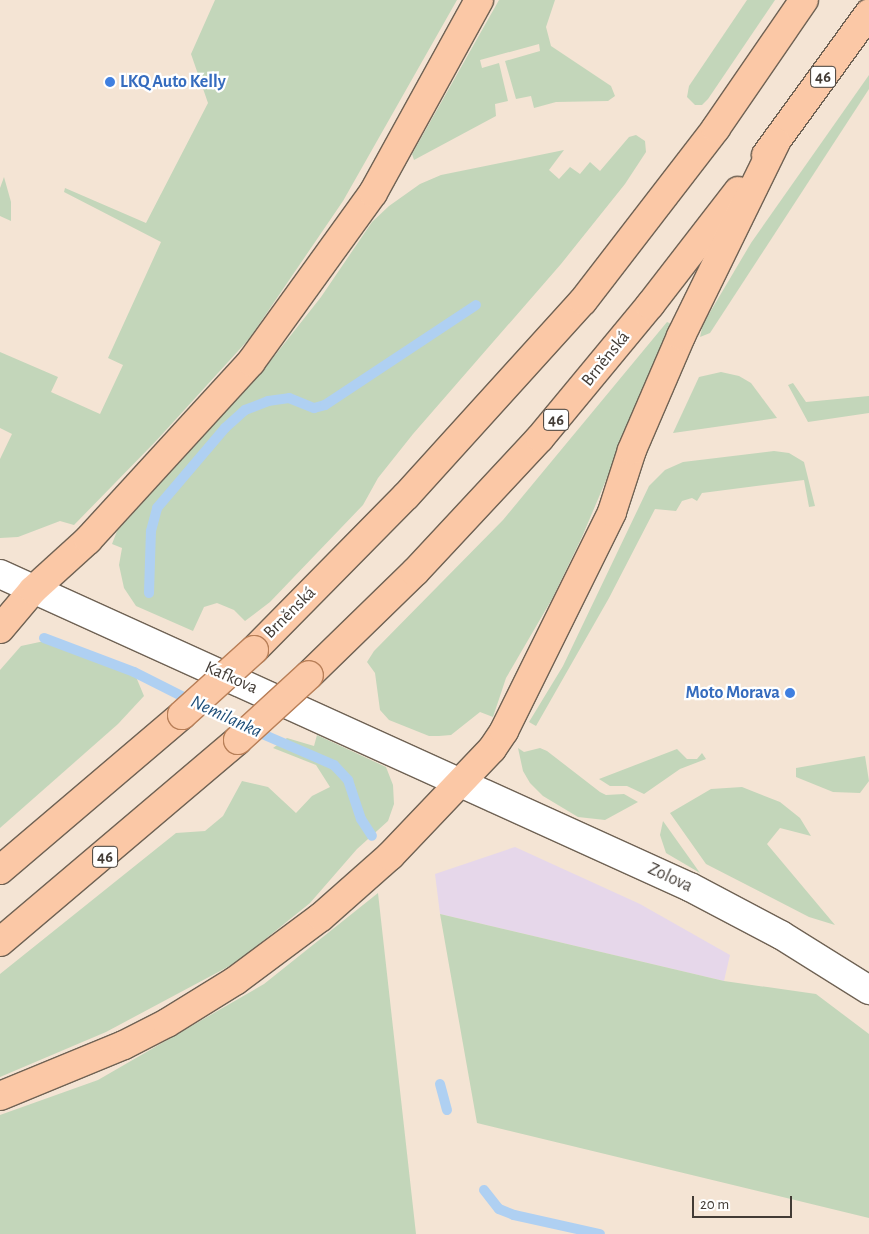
<!DOCTYPE html>
<meta charset="utf-8">
<style>
body{margin:0}
#map{position:relative;width:869px;height:1234px;overflow:hidden;background:#f4e4d4;font-family:"Alegreya Sans",sans-serif}
div>[style]{position:absolute}
.industrial>*{inset:0;background:#e6d7ea}
.green>*{inset:0;background:#c3d6ba}
.stream>*{height:10px;margin:-5px;padding:0 5px;transform-origin:5px;border-radius:5px;background:#afd0f2}
.roads{filter:drop-shadow(1px 0 #6f6254) drop-shadow(-1px 0 #6f6254) drop-shadow(0 1px #6f6254) drop-shadow(0 -1px #6f6254)}
.secondary>*{height:28px;margin:-14px;padding:0 14px;transform-origin:14px;border-radius:14px;background:#fff}
.primary>*{height:28px;margin:-14px;padding:0 14px;transform-origin:14px;border-radius:14px;background:#fbc8a6}
.bridges{filter:drop-shadow(1px 0 #b87f58) drop-shadow(-1px 0 #b87f58) drop-shadow(0 1px #b87f58) drop-shadow(0 -1px #b87f58)}
.primary-bridge>*{height:28px;margin:-14px;padding:0 14px;transform-origin:14px;border-radius:14px;background:#fbc8a6}
.dots>*{width:14px;height:14px;translate:-50% -50%;box-sizing:border-box;border:2px solid #fff;border-radius:50%}
span{translate:-50% -50%;white-space:nowrap;text-align:center;line-height:1.15;-webkit-text-stroke:4.5px #fff;paint-order:stroke}
.shield-label span{padding:1px 4px;background:#fff;border:1px solid;border-radius:4px;-webkit-text-stroke-width:0}
.shield-label{font-size:16px;color:#423b35;font-weight:700}
.shop-label{font-size:18px;color:#366cbe;font-weight:700}
.left{translate:0 -50%;text-align:left}
.right{translate:-100% -50%;text-align:right}
.street-label{font-size:18px;color:#423b35}
.water-label{font-size:19px;color:#1b4c77;font-style:italic}
.scale{position:absolute;left:692px;top:1196px;width:100px;height:22px;box-sizing:border-box;border:2px solid #423b35;border-top:0;padding-left:6px;font-size:15px;line-height:18px;white-space:nowrap;color:#423b35;-webkit-text-stroke:4px #fff;paint-order:stroke}
</style>
<div id="map">
<div class="industrial">
<i style="clip-path:polygon(515px 847px,640px 904px,730px 955px,724px 981px,440px 914px,435px 874px)"></i>
</div>
<div class="green">
<i style="clip-path:polygon(215px 0,457px 0,343px 201px,249px 339px,156px 441px,74px 525px,60px 521px,18px 537px,0 538px,0 459px,12px 434px,0 428px,0 352px,58px 377px,51px 392px,100px 414px,123px 365px,108px 358px,161px 242px,64px 192px,65px 188px,146px 223px,208px 103px,191px 54px)"></i>
<i style="clip-path:polygon(499px 0,555px 0,546px 27px,551px 46px,611px 86px,615px 96px,608px 101px,556px 102px,534px 108px,531px 96px,516px 99px,505px 61px,540px 51px,539px 44px,480px 60px,482px 68px,499px 63px,508px 101px,495px 104px,496px 116px,414px 160px,412px 154px)"></i>
<i style="clip-path:polygon(747px 0,775px 0,708px 99px,702px 105px,695px 105px,687px 97px,689px 86px)"></i>
<i style="clip-path:polygon(869px 75px,869px 89px,710px 333px,700px 337px,703px 324px,751px 243px)"></i>
<i style="clip-path:polygon(636px 135px,645px 141px,646px 152px,625px 184px,561px 264px,413px 434px,378px 478px,363px 505px,270px 602px,245px 621px,234px 610px,217px 603px,204px 607px,193px 631px,136px 606px,124px 588px,119px 565px,122px 548px,112px 544px,117px 531px,261px 373px,321px 297px,372px 222px,389px 206px,420px 184px,441px 175px,564px 150px,549px 170px,559px 179px,570px 167px,580px 174px,590px 162px,600px 171px,629px 137px)"></i>
<i style="clip-path:polygon(4px 177px,11px 202px,11px 221px,0 216px,0 188px)"></i>
<i style="clip-path:polygon(667px 322px,672px 324px,582px 537px,552px 599px,506px 678px,493px 717px,480px 712px,451px 735px,439px 736px,429px 736px,389px 720px,380px 710px,375px 673px,367px 662px,374px 651px,503px 520px)"></i>
<i style="clip-path:polygon(721px 372px,739px 376px,751px 383px,777px 418px,673px 433px,699px 377px)"></i>
<i style="clip-path:polygon(793px 383px,806px 402px,869px 396px,869px 413px,808px 422px,788px 385px)"></i>
<i style="clip-path:polygon(774px 451px,789px 453px,804px 462px,815px 506px,809px 507px,804px 480px,702px 493px,697px 501px,692px 498px,682px 501px,676px 511px,655px 509px,609px 598px,536px 726px,529px 722px,563px 666px,649px 486px,665px 470px,683px 462px)"></i>
<i style="clip-path:polygon(49px 640px,134px 672px,144px 696px,118px 724px,0 828px,0 670px,21px 646px)"></i>
<i style="clip-path:polygon(317px 735px,386px 767px,393px 785px,394px 804px,388px 821px,357px 849px,310px 903px,237px 962px,106px 1032px,0 1077px,0 974px,176px 833px,205px 831px,223px 816px,242px 781px,268px 787px,296px 813px,312px 796px,330px 787px,316px 765px,273px 748px,287px 738px,314px 746px)"></i>
<i style="clip-path:polygon(518px 748px,524px 752px,540px 748px,547px 751px,600px 792px,606px 795px,624px 794px,638px 802px,605px 820px,578px 817px,543px 796px,530px 783px,523px 771px)"></i>
<i style="clip-path:polygon(677px 749px,687px 759px,697px 759px,702px 753px,706px 759px,680px 769px,644px 794px,627px 786px,610px 786px,599px 779px)"></i>
<i style="clip-path:polygon(865px 756px,869px 781px,860px 793px,833px 792px,796px 777px,796px 768px)"></i>
<i style="clip-path:polygon(742px 787px,780px 802px,800px 818px,811px 836px,780px 828px,767px 844px,835px 925px,809px 917px,706px 864px,670px 813px,711px 789px)"></i>
<i style="clip-path:polygon(663px 821px,700px 873px,666px 853px,660px 835px)"></i>
<i style="clip-path:polygon(378px 893px,416px 1234px,0 1234px,0 1115px,98px 1080px,264px 984px)"></i>
<i style="clip-path:polygon(440px 914px,724px 981px,816px 994px,869px 1034px,869px 1218px,477px 1123px)"></i>
</div>
<div class="stream">
<i style="left:149px;top:593px;width:62px;rotate:-88.2deg"></i>
<i style="left:151px;top:531px;width:24px;rotate:-75deg"></i>
<i style="left:157px;top:508px;width:105px;rotate:-49.6deg"></i>
<i style="left:225px;top:428px;width:27px;rotate:-42deg"></i>
<i style="left:245px;top:410px;width:25px;rotate:-21deg"></i>
<i style="left:268px;top:401px;width:21px;rotate:-8deg"></i>
<i style="left:289px;top:398px;width:27px;rotate:22deg"></i>
<i style="left:314px;top:408px;width:11px;rotate:-15deg"></i>
<i style="left:325px;top:405px;width:181px;rotate:-33.5deg"></i>
<i style="left:44px;top:638px;width:96px;rotate:20.7deg"></i>
<i style="left:134px;top:672px;width:100px;rotate:26.8deg"></i>
<i style="left:223px;top:717px;width:121px;rotate:23.4deg"></i>
<i style="left:334px;top:765px;width:21px;rotate:47deg"></i>
<i style="left:348px;top:780px;width:41px;rotate:71.6deg"></i>
<i style="left:361px;top:819px;width:20px;rotate:57deg"></i>
<i style="left:440px;top:1084px;width:27px;rotate:75deg"></i>
<i style="left:484px;top:1190px;width:24px;rotate:52deg"></i>
<i style="left:499px;top:1209px;width:16px;rotate:22deg"></i>
<i style="left:514px;top:1215px;width:88px;rotate:12.5deg"></i>
</div>
<div class="roads">
<div class="secondary">
<i style="left:0;top:574px;width:758px;rotate:24.4deg"></i>
<i style="left:690px;top:887px;width:103px;rotate:27.8deg"></i>
<i style="left:781px;top:935px;width:104px;rotate:32deg"></i>
</div>
<div class="primary">
<i style="left:766px;top:155px;width:175px;rotate:-54deg"></i>
<i style="left:0;top:629px;width:51px;rotate:-49.8deg"></i>
<i style="left:33px;top:590px;width:74px;rotate:-42.3deg"></i>
<i style="left:88px;top:540px;width:241px;rotate:-47.5deg"></i>
<i style="left:251px;top:362px;width:208px;rotate:-54.2deg"></i>
<i style="left:373px;top:193px;width:220px;rotate:-61.2deg"></i>
<i style="left:254px;top:650px;width:216px;rotate:-45.4deg"></i>
<i style="left:406px;top:496px;width:263px;rotate:-47.8deg"></i>
<i style="left:583px;top:301px;width:218px;rotate:-52.4deg"></i>
<i style="left:716px;top:128px;width:155px;rotate:-55.5deg"></i>
<i style="left:309px;top:675px;width:148px;rotate:-44.2deg"></i>
<i style="left:415px;top:572px;width:183px;rotate:-47deg"></i>
<i style="left:540px;top:438px;width:173px;rotate:-50.4deg"></i>
<i style="left:650px;top:305px;width:144px;rotate:-52.3deg"></i>
<i style="left:0;top:870px;width:239px;rotate:-40.4deg"></i>
<i style="left:0;top:942px;width:312px;rotate:-40.3deg"></i>
<i style="left:0;top:1096px;width:134px;rotate:-22.4deg"></i>
<i style="left:124px;top:1045px;width:48px;rotate:-27.1deg"></i>
<i style="left:167px;top:1023px;width:80px;rotate:-31.7deg"></i>
<i style="left:235px;top:981px;width:107px;rotate:-36.7deg"></i>
<i style="left:321px;top:917px;width:92px;rotate:-41.5deg"></i>
<i style="left:390px;top:856px;width:148px;rotate:-46.4deg"></i>
<i style="left:492px;top:749px;width:22px;rotate:-56deg"></i>
<i style="left:504px;top:731px;width:244px;rotate:-63.7deg"></i>
<i style="left:612px;top:512px;width:65px;rotate:-72.1deg"></i>
<i style="left:632px;top:450px;width:124px;rotate:-66.7deg"></i>
<i style="left:681px;top:336px;width:216px;rotate:-63.9deg"></i>
</div>
</div>
<div class="bridges">
<div class="primary-bridge">
<i style="left:182px;top:715px;width:97px;rotate:-42.1deg"></i>
<i style="left:238px;top:740px;width:96px;rotate:-42.5deg"></i>
</div>
</div>
<div class="dots">
<i style="left:110px;top:82px;background:#3f7fe0"></i>
<i style="left:790px;top:693px;background:#3f7fe0"></i>
</div>
<div class="shield-label">
<span style="left:823px;top:77px">46</span>
<span style="left:556px;top:420px">46</span>
<span style="left:105px;top:857px">46</span>
</div>
<div class="shop-label">
<span class="left" style="left:120px;top:82px">LKQ Auto Kelly</span>
<span class="right" style="left:780px;top:693px">Moto Morava</span>
</div>
<div class="street-label">
<span style="left:606px;top:359px;rotate:-51deg">Brněnská</span>
<span style="left:290px;top:613px;rotate:-45deg">Brněnská</span>
<span style="left:231px;top:678px;rotate:24deg">Kafkova</span>
<span style="left:670px;top:878px;rotate:25deg">Zolova</span>
</div>
<div class="water-label">
<span style="left:226px;top:717px;rotate:25deg">Nemilanka</span>
</div>
<div class="scale">20 m</div>
</div>
